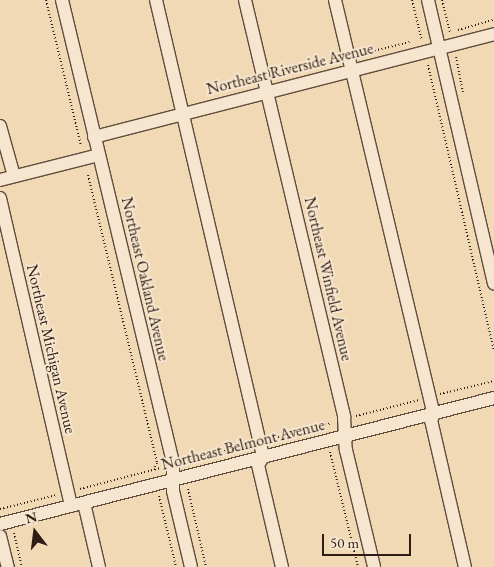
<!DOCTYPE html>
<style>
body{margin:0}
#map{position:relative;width:494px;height:567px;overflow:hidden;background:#f1d9b5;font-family:"EB Garamond",serif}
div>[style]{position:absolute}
.path>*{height:2px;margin-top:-1px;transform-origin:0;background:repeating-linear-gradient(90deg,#2e1d14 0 1px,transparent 0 3.5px)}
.roads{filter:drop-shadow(1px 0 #5f4c3c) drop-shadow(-1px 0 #5f4c3c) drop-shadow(0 1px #5f4c3c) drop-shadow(0 -1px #5f4c3c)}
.minor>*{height:12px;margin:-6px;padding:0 6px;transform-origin:6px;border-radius:6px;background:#f6e6cf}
span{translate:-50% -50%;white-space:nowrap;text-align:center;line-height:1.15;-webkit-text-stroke:4px #f6e6cf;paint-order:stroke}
.street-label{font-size:16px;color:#2e1d14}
.north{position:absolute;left:10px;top:507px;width:50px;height:50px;-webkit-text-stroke:4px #f6e6cf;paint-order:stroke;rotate:345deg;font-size:14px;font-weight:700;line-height:20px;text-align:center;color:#2e1d14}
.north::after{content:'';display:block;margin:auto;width:18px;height:22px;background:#2e1d14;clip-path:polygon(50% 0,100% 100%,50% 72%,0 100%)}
.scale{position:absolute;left:322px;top:534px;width:89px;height:22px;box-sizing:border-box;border:2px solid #2e1d14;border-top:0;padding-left:6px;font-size:15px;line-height:18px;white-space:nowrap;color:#2e1d14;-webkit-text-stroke:4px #f6e6cf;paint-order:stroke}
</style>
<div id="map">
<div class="path">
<i style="left:46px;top:0;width:150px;rotate:76.5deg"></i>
<i style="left:412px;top:0;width:42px;rotate:76.3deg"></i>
<i style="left:442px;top:0;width:34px;rotate:76deg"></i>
<i style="left:458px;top:30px;width:37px;rotate:-16deg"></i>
<i style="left:361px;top:54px;width:50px;rotate:-13.8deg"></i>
<i style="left:456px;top:57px;width:38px;rotate:79deg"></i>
<i style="left:322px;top:65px;width:16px;rotate:-18deg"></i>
<i style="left:428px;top:65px;width:293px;rotate:77deg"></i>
<i style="left:88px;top:175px;width:296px;rotate:76.5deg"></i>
<i style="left:157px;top:463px;width:7px;rotate:117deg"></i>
<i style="left:440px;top:394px;width:56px;rotate:-13.5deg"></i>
<i style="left:356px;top:416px;width:65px;rotate:-14.3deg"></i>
<i style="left:271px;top:439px;width:63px;rotate:-14.7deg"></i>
<i style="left:330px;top:452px;width:118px;rotate:76.3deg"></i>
<i style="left:184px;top:462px;width:65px;rotate:-15.1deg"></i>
<i style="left:80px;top:489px;width:83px;rotate:-14.7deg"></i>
<i style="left:188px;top:489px;width:80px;rotate:77deg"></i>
<i style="left:159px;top:496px;width:73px;rotate:76.5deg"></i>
<i style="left:0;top:509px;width:58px;rotate:-14deg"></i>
<i style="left:14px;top:533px;width:35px;rotate:77deg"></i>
</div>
<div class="roads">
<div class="minor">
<i style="left:62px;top:0;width:477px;rotate:76.5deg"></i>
<i style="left:173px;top:464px;width:27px;rotate:90deg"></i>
<i style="left:173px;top:491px;width:78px;rotate:76.7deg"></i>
<i style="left:156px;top:0;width:469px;rotate:76.8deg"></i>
<i style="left:263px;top:457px;width:9px;rotate:122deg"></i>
<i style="left:258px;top:465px;width:105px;rotate:76.8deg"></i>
<i style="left:245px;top:0;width:429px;rotate:76.6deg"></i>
<i style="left:344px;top:417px;width:33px;rotate:87deg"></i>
<i style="left:346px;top:450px;width:120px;rotate:76.5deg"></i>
<i style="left:335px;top:0;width:426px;rotate:76.6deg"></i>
<i style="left:434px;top:414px;width:7px;rotate:117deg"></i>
<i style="left:431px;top:420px;width:151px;rotate:77deg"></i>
<i style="left:428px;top:0;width:291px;rotate:76.9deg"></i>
<i style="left:0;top:126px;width:52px;rotate:74.4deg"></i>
<i style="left:94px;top:137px;width:413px;rotate:-14.4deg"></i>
<i style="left:0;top:180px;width:102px;rotate:-14.2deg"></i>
<i style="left:0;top:198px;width:316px;rotate:77deg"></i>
<i style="left:84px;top:503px;width:66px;rotate:76.8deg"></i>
<i style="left:0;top:524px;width:510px;rotate:-14.31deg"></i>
<i style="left:0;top:536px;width:32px;rotate:76deg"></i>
</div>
</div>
<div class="street-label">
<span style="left:290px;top:69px;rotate:-14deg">Northeast Riverside Avenue</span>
<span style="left:145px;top:279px;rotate:77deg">Northeast Oakland Avenue</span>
<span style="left:328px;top:279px;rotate:77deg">Northeast Winfield Avenue</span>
<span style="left:51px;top:349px;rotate:77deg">Northeast Michigan Avenue</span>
<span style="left:243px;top:445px;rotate:-14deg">Northeast Belmont Avenue</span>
</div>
<div class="north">N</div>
<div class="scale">50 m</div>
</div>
